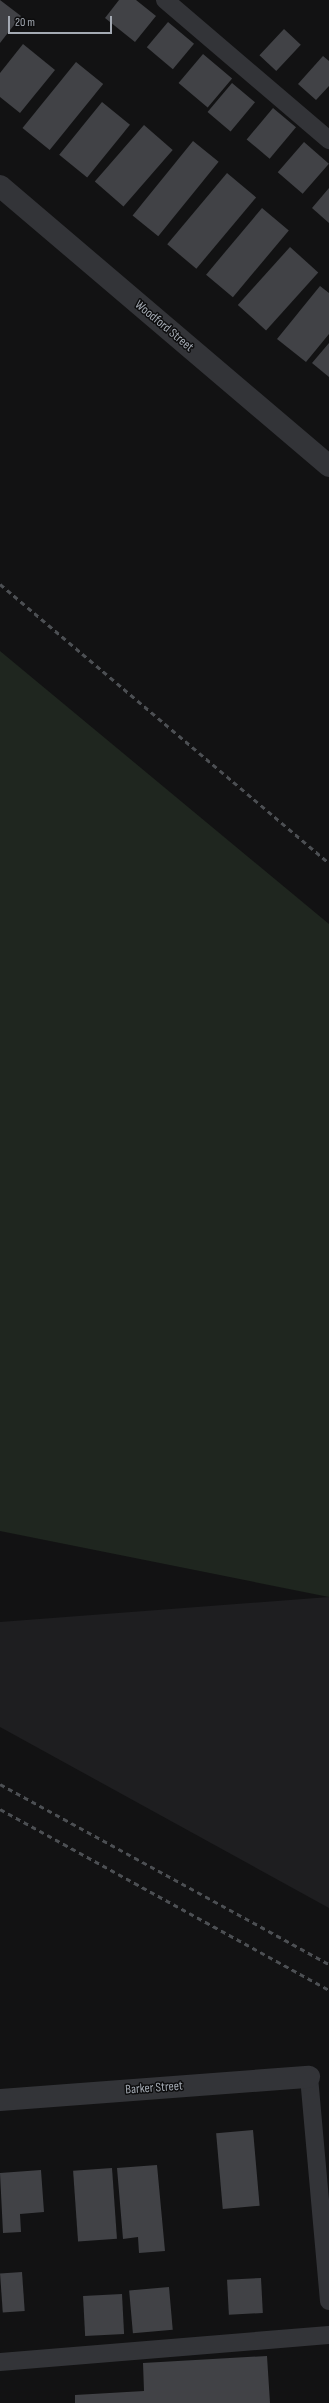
<!DOCTYPE html>
<style>
body{margin:0}
#map{position:relative;width:329px;height:2403px;overflow:hidden;background:#121213;font-family:"Sofia Sans Condensed",sans-serif}
div>[style]{position:absolute}
.built>*{inset:0;background:#1e1e20}
.green>*{inset:0;background:#1f261f}
.building>*{inset:0;background:#414246;transform-origin:0 0}
.service>*{height:18px;margin:-9px;padding:0 9px;transform-origin:9px;border-radius:9px;background:#333438}
.minor>*{height:22px;margin:-11px;padding:0 11px;transform-origin:11px;border-radius:11px;background:#333438}
.rail>*{height:3px;margin-top:-1.5px;transform-origin:0;background:repeating-linear-gradient(90deg,#4c4f53 0 5px,transparent 0 9px)}
span{translate:-50% -50%;white-space:nowrap;text-align:center;line-height:1.15;-webkit-text-stroke:3px #0d0d0e;paint-order:stroke}
.street-label{font-size:13px;color:#a4aab3}
.scale{position:absolute;left:8px;top:16px;width:104px;height:18px;box-sizing:border-box;border:2px solid #a4aab3;border-top:0;padding-left:5px;font-size:12px;line-height:14px;white-space:nowrap;color:#a4aab3;-webkit-text-stroke:3px #0d0d0e;paint-order:stroke}
</style>
<div id="map">
<div class="built">
<i style="clip-path:polygon(329px 1597px,329px 1908px,0 1727px,0 1622px)"></i>
</div>
<div class="green">
<i style="clip-path:polygon(0 651px,329px 924px,329px 1597px,0 1531px)"></i>
</div>
<div class="building">
<i style="clip-path:polygon(0 0,21px 16px,0 43px)"></i>
<i style="clip-path:polygon(119px 0,136px 0,156px 16px,135px 42px,105px 18px)"></i>
<i style="left:168px;top:22px;width:34px;height:33px;rotate:40deg"></i>
<i style="left:284px;top:29px;width:23px;height:36px;rotate:43deg"></i>
<i style="clip-path:polygon(23px 44px,55px 70px,20px 113px,0 97px,0 73px)"></i>
<i style="left:203px;top:54px;width:38px;height:38px;rotate:40deg"></i>
<i style="clip-path:polygon(323px 56px,329px 61px,329px 86px,316px 100px,298px 84px)"></i>
<i style="left:76px;top:62px;width:35px;height:85px;rotate:39deg"></i>
<i style="left:232px;top:83px;width:30px;height:38px;rotate:40deg"></i>
<i style="left:102px;top:102px;width:36px;height:68px;rotate:39deg"></i>
<i style="left:273px;top:108px;width:30px;height:41px;rotate:40deg"></i>
<i style="left:144px;top:125px;width:38px;height:75px;rotate:41deg"></i>
<i style="left:193px;top:141px;width:33px;height:96px;rotate:39deg"></i>
<i style="left:304px;top:142px;width:33px;height:40px;rotate:41deg"></i>
<i style="left:227px;top:173px;width:38px;height:93px;rotate:40deg"></i>
<i style="clip-path:polygon(329px 188px,329px 223px,312px 208px)"></i>
<i style="left:262px;top:208px;width:35px;height:87px;rotate:40deg"></i>
<i style="left:290px;top:247px;width:38px;height:78px;rotate:42deg"></i>
<i style="clip-path:polygon(320px 286px,329px 293px,329px 334px,306px 362px,277px 339px)"></i>
<i style="clip-path:polygon(329px 343px,329px 377px,312px 363px)"></i>
<i style="left:253px;top:2130px;width:76px;height:37px;rotate:85deg"></i>
<i style="clip-path:polygon(157px 2165px,165px 2251px,139px 2253px,138px 2237px,123px 2239px,117px 2168px)"></i>
<i style="left:112px;top:2168px;width:71px;height:39px;rotate:86deg"></i>
<i style="clip-path:polygon(41px 2170px,44px 2212px,20px 2214px,21px 2232px,3px 2233px,0 2173px)"></i>
<i style="left:22px;top:2272px;width:39px;height:22px;rotate:86deg"></i>
<i style="left:261px;top:2278px;width:35px;height:34px;rotate:87deg"></i>
<i style="left:169px;top:2287px;width:43px;height:40px;rotate:85deg"></i>
<i style="left:122px;top:2294px;width:40px;height:39px;rotate:87deg"></i>
<i style="clip-path:polygon(267px 2356px,270px 2403px,75px 2403px,75px 2395px,144px 2391px,143px 2363px)"></i>
</div>
<div class="service">
<i style="left:165px;top:0;width:216px;rotate:40.5deg"></i>
<i style="left:309px;top:2077px;width:225px;rotate:84.9deg"></i>
<i style="left:0;top:2362px;width:330px;rotate:-4.7deg"></i>
</div>
<div class="minor">
<i style="left:0;top:186px;width:432px;rotate:40.4deg"></i>
<i style="left:0;top:2100px;width:310px;rotate:-4.3deg"></i>
</div>
<div class="rail">
<i style="left:0;top:584px;width:431px;rotate:40.3deg"></i>
<i style="left:0;top:1784px;width:375px;rotate:28.7deg"></i>
<i style="left:0;top:1809px;width:376px;rotate:28.8deg"></i>
</div>
<div class="street-label">
<span style="left:164px;top:326px;rotate:40deg">Woodford Street</span>
<span style="left:154px;top:2088px;rotate:-4deg">Barker Street</span>
</div>
<div class="scale">20 m</div>
</div>
